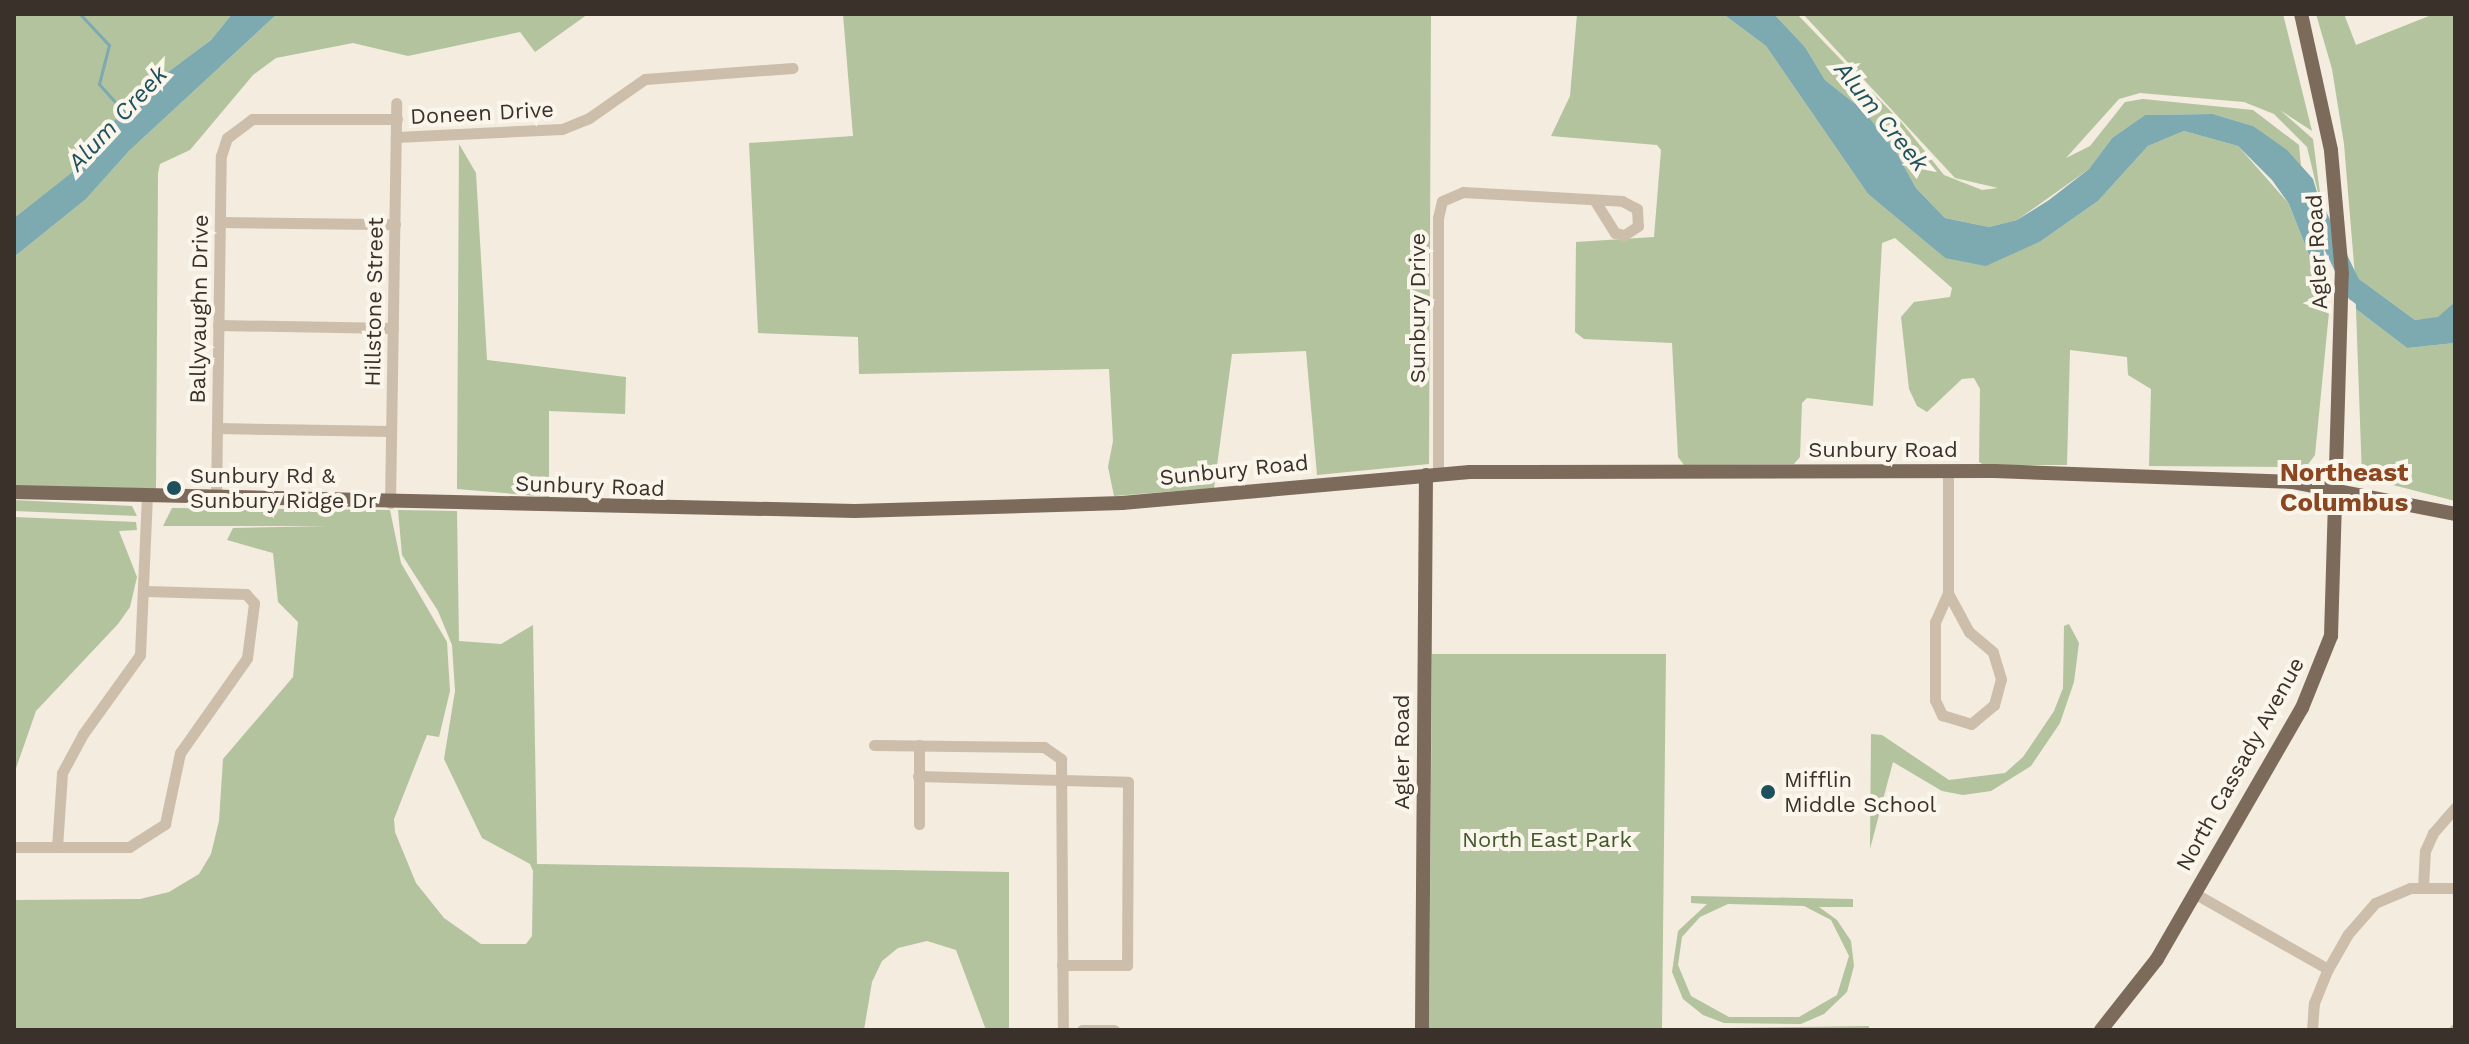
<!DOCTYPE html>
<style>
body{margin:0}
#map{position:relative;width:2469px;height:1044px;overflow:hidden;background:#f3ecdf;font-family:"Work Sans",sans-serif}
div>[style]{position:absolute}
.green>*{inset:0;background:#b2c39e}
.water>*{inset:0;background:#7da9b1}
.stream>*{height:3px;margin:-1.5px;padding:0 1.5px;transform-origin:1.5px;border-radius:1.5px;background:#7da9b1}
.river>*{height:18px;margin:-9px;padding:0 9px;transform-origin:9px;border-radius:9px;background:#7da9b1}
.minor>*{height:11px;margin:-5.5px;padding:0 5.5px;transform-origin:5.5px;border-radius:5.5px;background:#ccbeaa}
.major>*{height:14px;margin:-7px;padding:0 7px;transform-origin:7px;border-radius:7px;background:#7c6a5b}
.dots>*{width:22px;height:22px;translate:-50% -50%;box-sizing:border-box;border:4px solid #fbf6ec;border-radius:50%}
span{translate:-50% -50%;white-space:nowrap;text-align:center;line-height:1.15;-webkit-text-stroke:8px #fbf6ec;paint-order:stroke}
.street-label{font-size:22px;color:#39312a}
.poi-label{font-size:22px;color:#39312a}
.left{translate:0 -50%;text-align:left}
.park-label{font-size:22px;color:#43582d}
.water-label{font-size:24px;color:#1e515c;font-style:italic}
.quarter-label{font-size:26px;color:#8a4721;font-weight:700}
.frame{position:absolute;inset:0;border:16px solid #39312a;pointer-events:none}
</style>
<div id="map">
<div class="green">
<i style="clip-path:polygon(14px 14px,232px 14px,211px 40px,141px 92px,113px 122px,99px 152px,14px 218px)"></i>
<i style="clip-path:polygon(277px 14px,588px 14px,535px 52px,520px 32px,408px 56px,353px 43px,276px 58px,253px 75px,190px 150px,160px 164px,158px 173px,156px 491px,14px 486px,14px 257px,86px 199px,129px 151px)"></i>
<i style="clip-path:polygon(843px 14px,1431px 14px,1429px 464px,1317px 475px,1306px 351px,1232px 354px,1214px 488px,1114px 496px,1108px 467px,1113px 441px,1109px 369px,859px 374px,858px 337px,758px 333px,749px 143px,853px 136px)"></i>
<i style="clip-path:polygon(1577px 14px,1723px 14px,1766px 46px,1868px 194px,1945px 258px,2041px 241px,2098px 201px,2148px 146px,2184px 131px,2238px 146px,2289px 204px,2311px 260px,2319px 301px,2329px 312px,2315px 455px,2306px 467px,2149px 466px,2151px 389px,2128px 375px,2127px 357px,2070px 350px,2067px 465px,1984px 465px,1979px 462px,1980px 389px,1974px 378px,1962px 379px,1927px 412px,1917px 406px,1909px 389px,1901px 317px,1914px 302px,1950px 297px,1952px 288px,1895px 238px,1882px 243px,1873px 406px,1807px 398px,1802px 403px,1800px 457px,1794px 464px,1684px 465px,1678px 457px,1672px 343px,1584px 339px,1575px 332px,1576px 242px,1654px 237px,1661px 150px,1657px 145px,1551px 136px,1570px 96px)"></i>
<i style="clip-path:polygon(1774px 14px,1797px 14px,1902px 123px,1944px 175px,1982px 190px,1998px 188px,1955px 178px,1803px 14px,2283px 14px,2312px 131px,2280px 110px,2313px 139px,2322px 209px,2307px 147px,2274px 114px,2244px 102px,2140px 93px,2119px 99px,2066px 158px,2090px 146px,2125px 102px,2143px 99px,2253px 110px,2299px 145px,2301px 166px,2253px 126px,2213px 114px,2145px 115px,2112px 138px,2089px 169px,2017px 220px,1989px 227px,1945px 218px,1916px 188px,1894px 148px,1863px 110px,1825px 80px,1805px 47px)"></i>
<i style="clip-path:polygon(2316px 14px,2344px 14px,2356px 45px,2434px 14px,2455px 14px,2455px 302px,2439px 318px,2415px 320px,2355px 276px,2344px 144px,2332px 69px)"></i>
<i style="clip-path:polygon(459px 144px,476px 173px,487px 360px,626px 377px,625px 414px,549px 411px,549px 497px,457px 489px)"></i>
<i style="clip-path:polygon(2356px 309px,2407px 348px,2455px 343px,2455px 501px,2362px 477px)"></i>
<i style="clip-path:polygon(14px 500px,132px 506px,137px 516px,14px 511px)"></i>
<i style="clip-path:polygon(172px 508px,390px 510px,401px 563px,447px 642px,450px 691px,439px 737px,427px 735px,394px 819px,395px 832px,416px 883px,444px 918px,481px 944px,526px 944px,532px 936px,533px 871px,530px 864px,482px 838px,444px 759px,455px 691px,452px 645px,438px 611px,402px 555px,398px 510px,457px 511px,459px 641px,501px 644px,533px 625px,537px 864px,1009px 872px,1009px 1030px,986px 1030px,956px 950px,927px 941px,898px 948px,882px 961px,872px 982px,864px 1030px,14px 1030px,14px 900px,140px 899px,169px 892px,199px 874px,211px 854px,219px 821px,223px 759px,293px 677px,298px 622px,278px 602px,273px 553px,227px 540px,233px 528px,329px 526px,163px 526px)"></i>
<i style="clip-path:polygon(14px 517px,136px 522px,137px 530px,119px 531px,137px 577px,130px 607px,118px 624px,36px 711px,14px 774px)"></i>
<i style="clip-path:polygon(2069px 624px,2079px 643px,2074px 682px,2060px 723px,2031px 766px,1991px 791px,1963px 795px,1942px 791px,1893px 762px,1870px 849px,1871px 734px,1882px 735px,1949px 780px,2005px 773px,2023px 757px,2054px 711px,2063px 688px,2064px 626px)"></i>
<i style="clip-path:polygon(1432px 654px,1666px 654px,1662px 1029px,1869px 1026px,1869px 1030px,1429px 1030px)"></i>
<i style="clip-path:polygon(evenodd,1691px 896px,1853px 899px,1853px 907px,1819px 907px,1837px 920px,1851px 941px,1854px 966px,1847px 992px,1824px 1014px,1801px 1024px,1724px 1023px,1703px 1015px,1683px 999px,1672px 972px,1678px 931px,1707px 904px,1691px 903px,1691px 896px,1728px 904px,1804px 906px,1831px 920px,1849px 956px,1837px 995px,1799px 1017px,1729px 1017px,1691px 996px,1678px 965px,1682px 937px,1700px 917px,1728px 904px)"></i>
</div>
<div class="water">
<i style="clip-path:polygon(232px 14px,277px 14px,129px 151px,86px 199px,14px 257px,14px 218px,98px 152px,113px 122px,141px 92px,211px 40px)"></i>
<i style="clip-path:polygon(1723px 14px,1774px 14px,1805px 47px,1825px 80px,1863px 110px,1894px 148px,1916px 188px,1945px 218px,1989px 227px,2017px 220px,2049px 200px,2089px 169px,2112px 138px,2145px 115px,2213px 114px,2253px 126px,2287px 150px,2313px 179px,2322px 209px,2325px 281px,2311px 260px,2289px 204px,2272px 180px,2238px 146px,2184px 131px,2148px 146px,2098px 201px,2041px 241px,1986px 266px,1945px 258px,1868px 194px,1766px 46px)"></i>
<i style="clip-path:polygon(2355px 276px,2415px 320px,2438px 317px,2455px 302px,2455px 343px,2407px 348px,2356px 309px)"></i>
</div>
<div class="stream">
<i style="left:80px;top:14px;width:42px;rotate:46.9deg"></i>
<i style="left:109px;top:45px;width:40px;rotate:104.4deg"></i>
<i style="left:99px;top:84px;width:36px;rotate:48deg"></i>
</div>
<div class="river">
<i style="left:2312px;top:203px;width:99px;rotate:64.2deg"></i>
<i style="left:2355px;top:292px;width:24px;rotate:38deg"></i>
</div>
<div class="minor">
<i style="left:397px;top:137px;width:165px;rotate:-2.8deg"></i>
<i style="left:562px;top:129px;width:29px;rotate:-22deg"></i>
<i style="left:589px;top:118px;width:68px;rotate:-34.9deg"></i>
<i style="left:645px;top:79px;width:148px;rotate:-4.3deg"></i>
<i style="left:220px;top:222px;width:175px;rotate:0.7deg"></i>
<i style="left:218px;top:325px;width:175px;rotate:1deg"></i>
<i style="left:217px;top:428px;width:174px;rotate:1deg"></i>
<i style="left:1438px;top:474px;width:256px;rotate:-90deg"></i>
<i style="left:1438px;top:218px;width:17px;rotate:-77deg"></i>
<i style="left:1442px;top:201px;width:23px;rotate:-23deg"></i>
<i style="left:1463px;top:192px;width:159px;rotate:3.2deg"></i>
<i style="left:1622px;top:201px;width:17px;rotate:28deg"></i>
<i style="left:1637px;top:209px;width:17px;rotate:87deg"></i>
<i style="left:1638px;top:226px;width:17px;rotate:147deg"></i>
<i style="left:1624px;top:235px;width:9px;rotate:-167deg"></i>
<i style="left:1615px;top:233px;width:39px;rotate:-122deg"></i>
<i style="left:216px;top:499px;width:343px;rotate:-89.2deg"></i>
<i style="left:221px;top:156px;width:19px;rotate:-72deg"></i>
<i style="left:227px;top:138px;width:31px;rotate:-37deg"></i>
<i style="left:252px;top:119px;width:145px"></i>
<i style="left:390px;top:503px;width:400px;rotate:-89.1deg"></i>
<i style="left:1948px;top:593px;width:32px;rotate:114deg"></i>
<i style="left:1935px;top:622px;width:78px;rotate:90deg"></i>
<i style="left:1935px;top:700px;width:17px;rotate:65deg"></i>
<i style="left:1942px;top:715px;width:30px;rotate:17deg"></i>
<i style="left:1971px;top:724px;width:30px;rotate:-40deg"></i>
<i style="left:1994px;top:705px;width:27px;rotate:-75deg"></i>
<i style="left:2001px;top:679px;width:28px;rotate:-107deg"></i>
<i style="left:1993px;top:652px;width:31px;rotate:-140deg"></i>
<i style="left:1969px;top:632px;width:44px;rotate:-118.3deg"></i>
<i style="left:1948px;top:593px;width:121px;rotate:-90deg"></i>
<i style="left:874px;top:745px;width:170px;rotate:0.7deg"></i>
<i style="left:1044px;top:747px;width:21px;rotate:35deg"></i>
<i style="left:1061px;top:759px;width:271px;rotate:89.6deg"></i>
<i style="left:918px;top:776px;width:210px;rotate:1.6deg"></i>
<i style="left:1128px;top:782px;width:183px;rotate:90.3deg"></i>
<i style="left:1127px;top:965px;width:65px;rotate:180deg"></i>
<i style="left:919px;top:824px;width:79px;rotate:-90deg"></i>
<i style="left:14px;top:847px;width:115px"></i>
<i style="left:129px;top:847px;width:43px;rotate:-32.6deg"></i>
<i style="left:165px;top:824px;width:73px;rotate:-78.1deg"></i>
<i style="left:180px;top:753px;width:116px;rotate:-54.8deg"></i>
<i style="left:247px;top:658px;width:55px;rotate:-82.7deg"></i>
<i style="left:254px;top:603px;width:12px;rotate:-132deg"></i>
<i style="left:246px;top:594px;width:100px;rotate:-178.3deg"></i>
<i style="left:57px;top:847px;width:74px;rotate:-86.1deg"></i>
<i style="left:62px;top:773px;width:44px;rotate:-61.7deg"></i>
<i style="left:83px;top:734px;width:97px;rotate:-54.2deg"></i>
<i style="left:140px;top:655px;width:159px;rotate:-87.5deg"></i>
<i style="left:2423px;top:888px;width:37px;rotate:-87deg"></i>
<i style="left:2425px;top:851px;width:20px;rotate:-66deg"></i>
<i style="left:2433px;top:833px;width:33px;rotate:-49deg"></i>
<i style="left:2194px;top:893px;width:154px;rotate:29.6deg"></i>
<i style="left:1082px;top:1030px;width:32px"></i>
<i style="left:2312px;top:1030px;width:27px;rotate:-86deg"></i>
<i style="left:2314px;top:1003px;width:37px;rotate:-68deg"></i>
<i style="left:2328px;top:969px;width:40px;rotate:-60.3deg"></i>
<i style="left:2348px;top:934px;width:41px;rotate:-48.9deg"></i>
<i style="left:2375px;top:903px;width:38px;rotate:-23deg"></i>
<i style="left:2410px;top:888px;width:45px"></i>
<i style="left:2454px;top:1030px;width:1px;rotate:-45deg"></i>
</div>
<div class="major">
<i style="left:14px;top:492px;width:841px;rotate:1.29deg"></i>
<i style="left:855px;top:511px;width:267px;rotate:-1.7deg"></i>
<i style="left:1122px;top:503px;width:349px;rotate:-5.1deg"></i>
<i style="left:1470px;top:472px;width:524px;rotate:-0.11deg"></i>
<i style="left:1994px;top:471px;width:298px;rotate:2.1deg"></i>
<i style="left:2292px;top:482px;width:166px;rotate:11.1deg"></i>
<i style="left:1422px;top:1030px;width:555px;rotate:-89.59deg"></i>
<i style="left:2101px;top:1030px;width:90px;rotate:-51.7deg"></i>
<i style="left:2157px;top:959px;width:290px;rotate:-60deg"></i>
<i style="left:2302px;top:708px;width:78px;rotate:-68.1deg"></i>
<i style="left:2331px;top:636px;width:362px;rotate:-88.3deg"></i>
<i style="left:2342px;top:274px;width:124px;rotate:-95.1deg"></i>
<i style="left:2331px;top:150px;width:139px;rotate:-102.4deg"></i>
</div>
<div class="dots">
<i style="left:174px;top:488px;background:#1e515c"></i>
<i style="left:1768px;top:792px;background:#1e515c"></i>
</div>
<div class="street-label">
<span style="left:482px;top:113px;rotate:-3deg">Doneen Drive</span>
<span style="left:2317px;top:252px;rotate:-93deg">Agler Road</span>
<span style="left:374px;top:302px;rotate:-89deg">Hillstone Street</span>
<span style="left:1418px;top:308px;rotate:-90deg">Sunbury Drive</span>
<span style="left:199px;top:309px;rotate:-89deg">Ballyvaughn Drive</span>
<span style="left:1883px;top:450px">Sunbury Road</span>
<span style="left:1234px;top:470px;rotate:-6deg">Sunbury Road</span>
<span style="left:590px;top:486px;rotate:2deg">Sunbury Road</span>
<span style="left:1402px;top:752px;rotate:-90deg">Agler Road</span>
<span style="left:2240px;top:764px;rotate:-61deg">North Cassady Avenue</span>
</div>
<div class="poi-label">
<span class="left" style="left:190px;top:488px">Sunbury Rd &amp;<br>Sunbury Ridge Dr</span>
<span class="left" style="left:1784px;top:792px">Mifflin<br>Middle School</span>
</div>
<div class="park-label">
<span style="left:1547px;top:840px">North East Park</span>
</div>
<div class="water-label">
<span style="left:1881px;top:117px;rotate:51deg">Alum Creek</span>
<span style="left:118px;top:119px;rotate:-47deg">Alum Creek</span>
</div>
<div class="quarter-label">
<span style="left:2344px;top:488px">Northeast<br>Columbus</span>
</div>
<div class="frame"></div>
</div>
